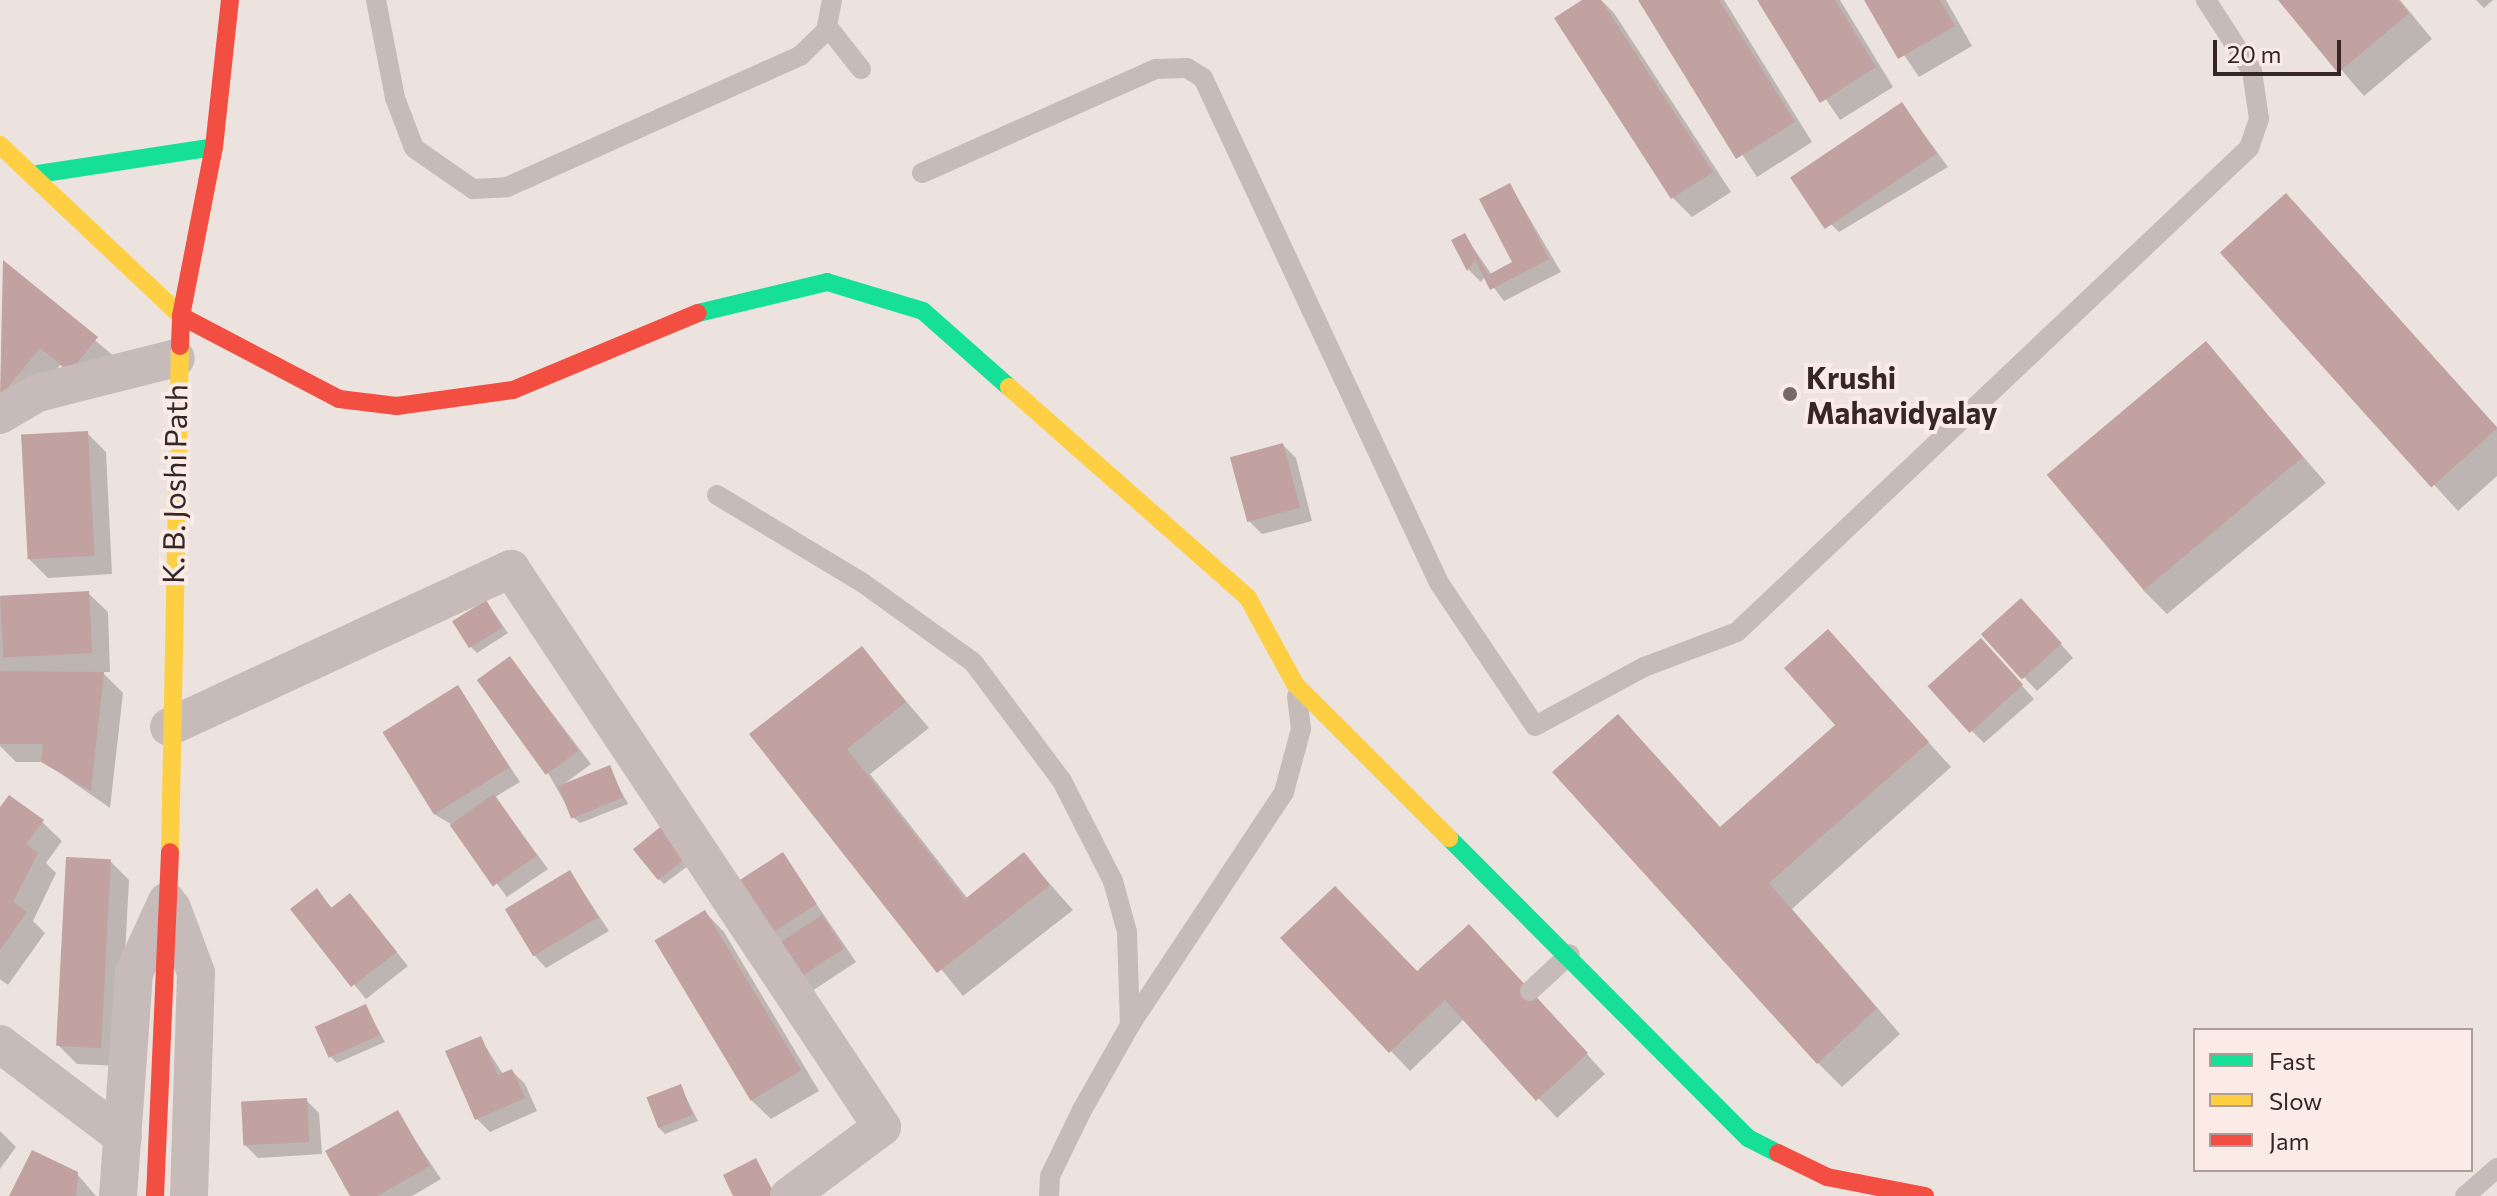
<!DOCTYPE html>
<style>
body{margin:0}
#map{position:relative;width:2497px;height:1196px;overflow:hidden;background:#ece3df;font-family:Commissioner,sans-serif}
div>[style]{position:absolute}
.shadow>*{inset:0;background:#0003}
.building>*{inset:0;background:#c1a2a0;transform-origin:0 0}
.lane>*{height:20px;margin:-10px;padding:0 10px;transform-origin:10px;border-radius:10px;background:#c6bbb8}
.street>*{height:38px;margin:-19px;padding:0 19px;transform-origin:19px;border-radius:19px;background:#c6bbb8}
.fast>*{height:18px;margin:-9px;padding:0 9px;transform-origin:9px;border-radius:9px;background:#16e098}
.slow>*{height:18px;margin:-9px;padding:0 9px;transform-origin:9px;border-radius:9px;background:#ffcf43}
.jam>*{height:18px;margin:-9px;padding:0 9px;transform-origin:9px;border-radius:9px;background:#f24e42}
.dots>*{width:22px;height:22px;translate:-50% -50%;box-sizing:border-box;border:4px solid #faebe6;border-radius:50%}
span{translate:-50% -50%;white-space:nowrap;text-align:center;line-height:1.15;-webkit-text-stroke:8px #faebe6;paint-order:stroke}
.poi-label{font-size:30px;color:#362726;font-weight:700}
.left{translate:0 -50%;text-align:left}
.street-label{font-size:30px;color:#362726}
.legend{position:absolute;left:2193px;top:1028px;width:280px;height:144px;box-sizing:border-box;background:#faebe6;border:2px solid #ac9d99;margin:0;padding:10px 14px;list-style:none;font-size:24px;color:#362726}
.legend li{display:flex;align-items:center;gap:16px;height:40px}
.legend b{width:40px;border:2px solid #ac9d99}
.scale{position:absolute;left:2213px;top:40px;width:128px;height:36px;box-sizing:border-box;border:4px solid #362726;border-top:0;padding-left:10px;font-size:24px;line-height:28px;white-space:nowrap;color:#362726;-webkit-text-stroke:6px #faebe6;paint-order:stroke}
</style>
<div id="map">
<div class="shadow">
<i style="clip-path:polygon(1586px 0,1601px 0,1614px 13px,1731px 192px,1692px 217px,1673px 198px)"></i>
<i style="clip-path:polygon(1640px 0,1724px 0,1812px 142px,1757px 177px)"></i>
<i style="clip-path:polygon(1759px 0,1840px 0,1893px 87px,1840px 120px)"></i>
<i style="clip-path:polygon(1867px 0,1946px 0,1972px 46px,1919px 77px)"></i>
<i style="clip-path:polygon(2281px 0,2400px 0,2432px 39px,2364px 96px)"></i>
<i style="clip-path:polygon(2476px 0,2493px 0,2484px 8px)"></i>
<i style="clip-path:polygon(1902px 104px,1948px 167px,1839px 232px,1826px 219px)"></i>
<i style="clip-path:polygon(1510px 185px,1561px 272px,1504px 301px,1485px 276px,1481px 282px,1469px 270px,1454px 241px,1465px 236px,1492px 275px,1514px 263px)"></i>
<i style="clip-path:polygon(2310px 220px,2497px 428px,2497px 476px,2458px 511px,2223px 252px)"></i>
<i style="clip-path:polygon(4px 263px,116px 358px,91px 390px,60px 365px,12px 425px,0 415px)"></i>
<i style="clip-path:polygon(2206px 344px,2326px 483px,2167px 614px,2143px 590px)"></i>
<i style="clip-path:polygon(87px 433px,106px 452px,112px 574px,48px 578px,29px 559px)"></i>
<i style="clip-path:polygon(1283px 445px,1296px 458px,1312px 521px,1262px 534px,1249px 521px)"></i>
<i style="clip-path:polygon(88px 593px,108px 612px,110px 672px,102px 672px,123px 693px,110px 808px,44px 762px,16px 762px,0 746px,0 597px)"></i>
<i style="clip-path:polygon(491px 609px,508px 633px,477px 653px,471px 647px)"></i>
<i style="clip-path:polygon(2034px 614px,2073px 658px,2037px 691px,1984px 634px)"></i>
<i style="clip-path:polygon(1828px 632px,1951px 767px,1792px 909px,1900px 1034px,1842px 1087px,1818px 1063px,1618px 716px,1721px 829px,1838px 725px)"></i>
<i style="clip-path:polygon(861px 648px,929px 728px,870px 774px,968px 899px,1024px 855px,1073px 910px,963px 996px,752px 735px)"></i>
<i style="clip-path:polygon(1993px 654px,2034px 699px,1984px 743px,1972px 731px)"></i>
<i style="clip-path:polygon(510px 658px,591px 764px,564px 784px,609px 768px,628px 804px,580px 823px,573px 817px,548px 773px)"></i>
<i style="clip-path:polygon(458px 688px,520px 782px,495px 797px,548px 869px,507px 897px,451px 824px,434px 814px)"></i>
<i style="clip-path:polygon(0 811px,42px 822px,62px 841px,46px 863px,56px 873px,33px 921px,45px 933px,8px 985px,0 979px)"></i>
<i style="clip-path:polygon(664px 827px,693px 862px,664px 884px,658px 878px)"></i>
<i style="clip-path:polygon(783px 855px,856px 962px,809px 993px,768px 936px)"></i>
<i style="clip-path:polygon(110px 861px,129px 880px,119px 1066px,77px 1064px,58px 1045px)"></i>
<i style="clip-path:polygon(570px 872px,609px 931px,546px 968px,533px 954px)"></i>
<i style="clip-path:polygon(317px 891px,333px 909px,350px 895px,408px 966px,366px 999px,293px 910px)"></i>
<i style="clip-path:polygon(705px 912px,724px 932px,819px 1091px,771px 1119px,751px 1100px)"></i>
<i style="clip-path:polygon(1283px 938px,1417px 974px,1488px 946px,1605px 1074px,1557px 1118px,1464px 1019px,1410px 1071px)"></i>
<i style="clip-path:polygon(366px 1007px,385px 1042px,337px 1063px,331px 1057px)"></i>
<i style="clip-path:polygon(480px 1038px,503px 1074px,512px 1071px,525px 1084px,537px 1111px,490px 1132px,477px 1119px)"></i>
<i style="clip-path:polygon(680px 1086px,698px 1121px,665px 1134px,659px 1128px)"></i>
<i style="clip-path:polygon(306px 1100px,319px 1113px,322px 1154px,258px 1158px,245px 1145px)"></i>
<i style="clip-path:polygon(397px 1113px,441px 1179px,412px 1196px,353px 1196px)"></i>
<i style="clip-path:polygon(0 1131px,16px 1147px,0 1169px)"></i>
<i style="clip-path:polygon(756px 1160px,776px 1196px,735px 1196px)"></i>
<i style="clip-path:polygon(77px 1174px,96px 1196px,12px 1196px)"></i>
</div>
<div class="building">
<i style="clip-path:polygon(1582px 0,1601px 0,1713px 172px,1671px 199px,1554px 18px)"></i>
<i style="clip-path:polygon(1638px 0,1719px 0,1795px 122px,1736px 159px)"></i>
<i style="clip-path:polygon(1757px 0,1835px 0,1876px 67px,1820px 103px)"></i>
<i style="clip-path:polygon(1864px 0,1940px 0,1955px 26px,1898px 59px)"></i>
<i style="clip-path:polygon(2278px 0,2398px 0,2409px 13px,2338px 73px)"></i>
<i style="left:1902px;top:102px;width:62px;height:135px;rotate:56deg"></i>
<i style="clip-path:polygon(1510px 183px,1549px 259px,1490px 290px,1475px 260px,1467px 271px,1451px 240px,1465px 233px,1488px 275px,1512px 262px,1479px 199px)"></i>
<i style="left:2286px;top:193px;width:316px;height:89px;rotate:48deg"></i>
<i style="clip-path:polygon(3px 260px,98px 337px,70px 372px,40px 348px,0 397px)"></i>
<i style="left:2206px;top:341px;width:151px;height:208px;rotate:50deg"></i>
<i style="left:88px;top:431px;width:125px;height:67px;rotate:87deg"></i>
<i style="left:1283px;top:443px;width:67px;height:55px;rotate:75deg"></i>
<i style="left:89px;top:591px;width:62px;height:89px;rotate:87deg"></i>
<i style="left:2021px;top:598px;width:61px;height:54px;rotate:48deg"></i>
<i style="left:486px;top:600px;width:32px;height:40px;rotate:58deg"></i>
<i style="clip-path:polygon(1828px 629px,1929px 742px,1769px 883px,1877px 1008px,1817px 1064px,1552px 772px,1618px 714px,1720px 827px,1835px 725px,1784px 668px)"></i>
<i style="left:1981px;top:638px;width:63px;height:72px;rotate:48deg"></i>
<i style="clip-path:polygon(862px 646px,906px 702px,847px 749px,965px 899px,1024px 852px,1050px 885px,937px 973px,749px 734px)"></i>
<i style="left:510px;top:656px;width:117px;height:41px;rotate:54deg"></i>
<i style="clip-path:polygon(0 671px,104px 672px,91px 791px,41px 762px,43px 744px,0 744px)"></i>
<i style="left:458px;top:685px;width:97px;height:89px;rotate:58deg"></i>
<i style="left:610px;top:765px;width:35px;height:56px;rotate:68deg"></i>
<i style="left:494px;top:794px;width:75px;height:54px;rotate:55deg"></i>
<i style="clip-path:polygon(9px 795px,44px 820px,26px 844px,38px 853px,13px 902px,27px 912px,0 950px,0 807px)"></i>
<i style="left:664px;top:824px;width:40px;height:40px;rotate:51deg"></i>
<i style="left:783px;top:852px;width:62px;height:61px;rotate:57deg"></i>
<i style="left:66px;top:857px;width:45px;height:189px;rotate:3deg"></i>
<i style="left:570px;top:870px;width:55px;height:76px;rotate:59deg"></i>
<i style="clip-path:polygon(1335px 886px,1417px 971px,1469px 924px,1588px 1053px,1536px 1101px,1445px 1000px,1389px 1053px,1280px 938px)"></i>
<i style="clip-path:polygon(317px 888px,331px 908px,350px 893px,397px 952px,351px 987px,290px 909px)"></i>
<i style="left:705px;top:910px;width:187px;height:59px;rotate:59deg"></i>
<i style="left:822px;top:915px;width:40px;height:59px;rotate:57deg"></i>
<i style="left:366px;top:1004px;width:34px;height:56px;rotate:66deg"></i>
<i style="clip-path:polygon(481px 1036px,498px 1075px,512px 1069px,525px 1098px,475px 1120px,445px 1051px)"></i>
<i style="left:681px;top:1084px;width:33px;height:37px;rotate:69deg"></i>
<i style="left:307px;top:1098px;width:44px;height:66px;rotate:87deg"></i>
<i style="clip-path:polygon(398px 1110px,430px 1166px,377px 1196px,350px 1196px,325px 1151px)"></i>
<i style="clip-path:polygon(32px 1150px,78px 1172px,76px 1196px,9px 1196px)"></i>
<i style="clip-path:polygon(756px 1158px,775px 1196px,733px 1196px,723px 1175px)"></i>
</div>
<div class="lane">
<i style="left:376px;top:0;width:100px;rotate:79deg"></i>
<i style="left:395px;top:98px;width:53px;rotate:69.2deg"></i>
<i style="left:414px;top:148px;width:72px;rotate:34.8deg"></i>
<i style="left:473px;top:189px;width:34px;rotate:-3deg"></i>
<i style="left:507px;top:187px;width:321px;rotate:-24.1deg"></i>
<i style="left:800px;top:56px;width:36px;rotate:-44deg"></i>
<i style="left:826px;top:31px;width:32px;rotate:-79deg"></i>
<i style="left:827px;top:26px;width:55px;rotate:51.7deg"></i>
<i style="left:922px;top:173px;width:256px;rotate:-24deg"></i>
<i style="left:1156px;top:69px;width:31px;rotate:-2deg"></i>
<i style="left:1187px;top:68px;width:19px;rotate:32deg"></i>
<i style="left:1203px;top:78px;width:557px;rotate:64.95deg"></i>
<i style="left:1439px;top:583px;width:172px;rotate:56.1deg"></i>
<i style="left:1535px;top:726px;width:124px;rotate:-28.4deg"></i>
<i style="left:1644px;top:667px;width:99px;rotate:-20.6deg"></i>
<i style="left:1737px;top:632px;width:705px;rotate:-43.39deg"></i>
<i style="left:2249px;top:148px;width:31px;rotate:-71deg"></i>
<i style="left:2259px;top:119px;width:49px;rotate:-98.3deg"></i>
<i style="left:2252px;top:71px;width:85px;rotate:-122.9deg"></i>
<i style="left:717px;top:495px;width:170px;rotate:31.1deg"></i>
<i style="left:863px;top:583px;width:135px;rotate:35.7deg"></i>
<i style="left:973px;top:662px;width:149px;rotate:53.2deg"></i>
<i style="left:1062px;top:781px;width:112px;rotate:63deg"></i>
<i style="left:1113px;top:881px;width:53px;rotate:74.6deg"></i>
<i style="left:1127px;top:932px;width:93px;rotate:88.2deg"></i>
<i style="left:1530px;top:991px;width:54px;rotate:-42.8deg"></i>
<i style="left:1049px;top:1196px;width:20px;rotate:-87deg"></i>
<i style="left:1050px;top:1176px;width:73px;rotate:-64.1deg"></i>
<i style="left:1082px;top:1110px;width:98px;rotate:-60.5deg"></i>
<i style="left:1130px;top:1025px;width:279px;rotate:-56.5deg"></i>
<i style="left:1284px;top:792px;width:65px;rotate:-74.9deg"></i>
<i style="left:1301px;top:729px;width:33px;rotate:-97deg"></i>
<i style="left:2465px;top:1196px;width:43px;rotate:-41.2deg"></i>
</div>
<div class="street">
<i style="left:0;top:415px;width:43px;rotate:-30.7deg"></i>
<i style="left:37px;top:393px;width:143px;rotate:-14.1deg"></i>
<i style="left:169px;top:727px;width:377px;rotate:-24.8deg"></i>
<i style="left:511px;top:569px;width:670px;rotate:56.38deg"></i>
<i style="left:882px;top:1127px;width:116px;rotate:143.4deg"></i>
<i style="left:172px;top:908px;width:69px;rotate:69.7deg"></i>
<i style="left:196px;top:973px;width:223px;rotate:91.8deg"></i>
<i style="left:0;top:1044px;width:154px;rotate:37.1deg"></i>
<i style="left:118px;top:1196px;width:224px;rotate:-85.9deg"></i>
<i style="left:134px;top:973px;width:79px;rotate:-65.4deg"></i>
</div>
<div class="fast">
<i style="left:38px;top:174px;width:178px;rotate:-8.7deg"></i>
<i style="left:698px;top:313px;width:133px;rotate:-13.5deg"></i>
<i style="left:827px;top:282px;width:100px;rotate:16.8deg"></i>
<i style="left:923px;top:311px;width:115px;rotate:41.5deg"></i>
<i style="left:1449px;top:838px;width:424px;rotate:45.1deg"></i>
<i style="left:1748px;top:1138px;width:34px;rotate:27deg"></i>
</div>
<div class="slow">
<i style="left:0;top:145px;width:249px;rotate:43.4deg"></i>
<i style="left:1009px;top:387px;width:319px;rotate:41.4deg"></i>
<i style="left:1248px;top:598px;width:98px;rotate:61.3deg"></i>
<i style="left:1295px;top:684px;width:218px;rotate:45deg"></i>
<i style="left:170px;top:852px;width:506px;rotate:-88.87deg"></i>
</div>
<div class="jam">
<i style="left:181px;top:316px;width:172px;rotate:-79deg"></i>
<i style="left:214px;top:147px;width:148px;rotate:-83.8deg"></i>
<i style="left:180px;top:346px;width:30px;rotate:-88deg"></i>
<i style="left:181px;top:316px;width:178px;rotate:27.7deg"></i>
<i style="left:339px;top:399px;width:58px;rotate:6.9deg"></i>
<i style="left:397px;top:406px;width:117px;rotate:-7.9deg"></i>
<i style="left:513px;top:390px;width:200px;rotate:-22.6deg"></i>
<i style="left:1778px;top:1153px;width:55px;rotate:26.1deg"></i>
<i style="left:1827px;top:1177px;width:100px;rotate:11deg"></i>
<i style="left:155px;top:1196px;width:344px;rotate:-87.5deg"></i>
</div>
<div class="dots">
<i style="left:1790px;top:394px;background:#766967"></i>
</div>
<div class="poi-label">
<span class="left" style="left:1806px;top:394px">Krushi<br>Mahavidyalay</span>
</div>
<div class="street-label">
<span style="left:174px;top:484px;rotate:-89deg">K. B. Joshi Path</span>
</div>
<ul class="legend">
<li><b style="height:10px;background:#16e098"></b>Fast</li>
<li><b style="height:10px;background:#ffcf43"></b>Slow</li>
<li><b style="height:10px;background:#f24e42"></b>Jam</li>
</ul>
<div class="scale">20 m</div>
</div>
